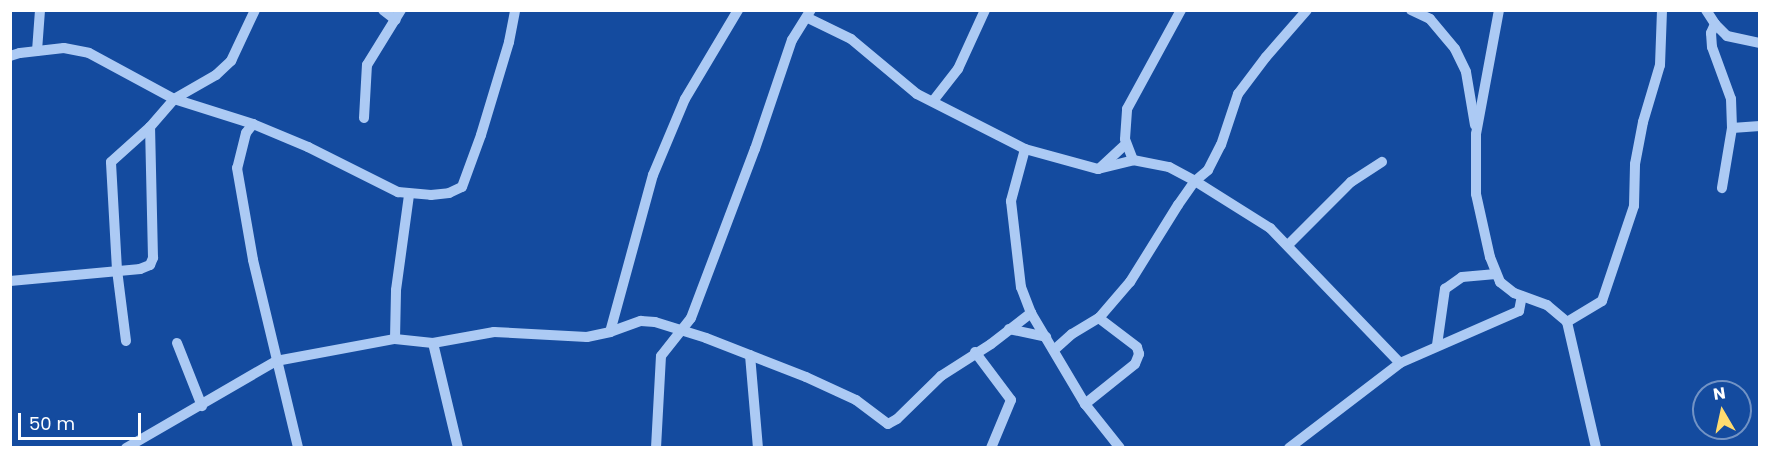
<!DOCTYPE html>
<style>
body{margin:0}
#map{position:relative;width:1770px;height:458px;overflow:hidden;background:#144b9f;font-family:Poppins,sans-serif}
div>[style]{position:absolute}
.minor>*{height:10px;margin:-5px;padding:0 5px;transform-origin:5px;border-radius:5px;background:#accaf4}
span{translate:-50% -50%;white-space:nowrap;text-align:center;line-height:1.15;-webkit-text-stroke:4.5px #144b9f;paint-order:stroke}
.frame{position:absolute;inset:0;border:12px solid #fff;pointer-events:none}
.north{position:absolute;left:1692px;top:380px;width:60px;height:60px;box-sizing:border-box;background:#144b9f;border:2px solid #7293c5;border-radius:50%;rotate:351deg;font-size:16px;font-weight:700;line-height:24px;text-align:center;color:#fff}
.north::after{content:'';display:block;margin:auto;width:21px;height:27px;background:#ffdb6f;clip-path:polygon(50% 0,100% 100%,50% 72%,0 100%)}
.scale{position:absolute;left:18px;top:413px;width:123px;height:27px;box-sizing:border-box;border:3px solid #fff;border-top:0;padding-left:8px;font-size:18px;line-height:21px;white-space:nowrap;color:#fff;-webkit-text-stroke:4px #144b9f;paint-order:stroke}
</style>
<div id="map">
<div class="minor">
<i style="left:383px;top:10px;width:16px;rotate:38deg"></i>
<i style="left:1411px;top:10px;width:21px;rotate:25deg"></i>
<i style="left:1430px;top:19px;width:39px;rotate:50deg"></i>
<i style="left:1455px;top:49px;width:25px;rotate:64deg"></i>
<i style="left:1466px;top:72px;width:54px;rotate:80.4deg"></i>
<i style="left:1499px;top:10px;width:126px;rotate:100.5deg"></i>
<i style="left:1476px;top:134px;width:60px;rotate:90deg"></i>
<i style="left:1476px;top:194px;width:65px;rotate:77.5deg"></i>
<i style="left:1490px;top:257px;width:27px;rotate:68deg"></i>
<i style="left:1500px;top:282px;width:18px;rotate:38deg"></i>
<i style="left:1514px;top:293px;width:35px;rotate:20deg"></i>
<i style="left:1547px;top:305px;width:26px;rotate:40deg"></i>
<i style="left:1567px;top:322px;width:129px;rotate:77deg"></i>
<i style="left:1706px;top:10px;width:17px;rotate:57deg"></i>
<i style="left:1715px;top:24px;width:10px;rotate:114deg"></i>
<i style="left:1711px;top:33px;width:14px;rotate:86deg"></i>
<i style="left:1712px;top:47px;width:55px;rotate:69.9deg"></i>
<i style="left:1731px;top:99px;width:29px;rotate:88deg"></i>
<i style="left:1732px;top:128px;width:61px;rotate:99.5deg"></i>
<i style="left:808px;top:18px;width:48px;rotate:26deg"></i>
<i style="left:851px;top:39px;width:86px;rotate:39.8deg"></i>
<i style="left:917px;top:94px;width:121px;rotate:27deg"></i>
<i style="left:1025px;top:149px;width:76px;rotate:15.3deg"></i>
<i style="left:1098px;top:169px;width:36px;rotate:-14deg"></i>
<i style="left:1133px;top:160px;width:37px;rotate:11deg"></i>
<i style="left:1169px;top:167px;width:30px;rotate:28deg"></i>
<i style="left:1195px;top:181px;width:89px;rotate:32.1deg"></i>
<i style="left:1270px;top:228px;width:187px;rotate:46.1deg"></i>
<i style="left:1715px;top:24px;width:17px;rotate:45deg"></i>
<i style="left:1727px;top:36px;width:34px;rotate:12deg"></i>
<i style="left:37px;top:51px;width:41px;rotate:-85.8deg"></i>
<i style="left:10px;top:56px;width:10px;rotate:-17deg"></i>
<i style="left:20px;top:53px;width:44px;rotate:-6.5deg"></i>
<i style="left:64px;top:48px;width:25px;rotate:11deg"></i>
<i style="left:89px;top:53px;width:97px;rotate:28.4deg"></i>
<i style="left:174px;top:99px;width:83px;rotate:17.6deg"></i>
<i style="left:253px;top:124px;width:60px;rotate:22.7deg"></i>
<i style="left:308px;top:147px;width:101px;rotate:26.6deg"></i>
<i style="left:398px;top:192px;width:33px;rotate:5deg"></i>
<i style="left:431px;top:195px;width:18px;rotate:-6deg"></i>
<i style="left:449px;top:193px;width:14px;rotate:-25deg"></i>
<i style="left:462px;top:187px;width:55px;rotate:-69.9deg"></i>
<i style="left:481px;top:135px;width:97px;rotate:-73.2deg"></i>
<i style="left:509px;top:42px;width:33px;rotate:-79deg"></i>
<i style="left:933px;top:101px;width:41px;rotate:-52deg"></i>
<i style="left:958px;top:69px;width:65px;rotate:-65.4deg"></i>
<i style="left:364px;top:118px;width:53px;rotate:-86.8deg"></i>
<i style="left:367px;top:65px;width:65px;rotate:-58.3deg"></i>
<i style="left:253px;top:124px;width:11px;rotate:128deg"></i>
<i style="left:246px;top:133px;width:36px;rotate:104deg"></i>
<i style="left:237px;top:168px;width:93px;rotate:80.1deg"></i>
<i style="left:253px;top:260px;width:193px;rotate:76.5deg"></i>
<i style="left:1732px;top:128px;width:28px;rotate:-4deg"></i>
<i style="left:1025px;top:149px;width:54px;rotate:105.1deg"></i>
<i style="left:1011px;top:201px;width:87px;rotate:83.4deg"></i>
<i style="left:1021px;top:287px;width:28px;rotate:69deg"></i>
<i style="left:1031px;top:313px;width:106px;rotate:59.3deg"></i>
<i style="left:1085px;top:404px;width:56px;rotate:51.5deg"></i>
<i style="left:1133px;top:160px;width:22px;rotate:-111deg"></i>
<i style="left:1125px;top:139px;width:30px;rotate:-86deg"></i>
<i style="left:1127px;top:109px;width:113px;rotate:-61.4deg"></i>
<i style="left:1100px;top:168px;width:35px;rotate:-43deg"></i>
<i style="left:1288px;top:245px;width:89px;rotate:-45deg"></i>
<i style="left:1351px;top:182px;width:37px;rotate:-33deg"></i>
<i style="left:10px;top:281px;width:131px;rotate:-5.3deg"></i>
<i style="left:140px;top:269px;width:11px;rotate:-22deg"></i>
<i style="left:150px;top:265px;width:8px;rotate:-67deg"></i>
<i style="left:153px;top:258px;width:131px;rotate:-91.3deg"></i>
<i style="left:1567px;top:322px;width:41px;rotate:-31deg"></i>
<i style="left:1602px;top:301px;width:100px;rotate:-71.4deg"></i>
<i style="left:1634px;top:206px;width:42px;rotate:-88.6deg"></i>
<i style="left:1635px;top:164px;width:43px;rotate:-79.2deg"></i>
<i style="left:1643px;top:122px;width:59px;rotate:-73.4deg"></i>
<i style="left:1660px;top:65px;width:55px;rotate:-87.9deg"></i>
<i style="left:1009px;top:329px;width:38px;rotate:12deg"></i>
<i style="left:610px;top:332px;width:163px;rotate:-74.7deg"></i>
<i style="left:653px;top:175px;width:82px;rotate:-67.2deg"></i>
<i style="left:685px;top:99px;width:104px;rotate:-59.2deg"></i>
<i style="left:395px;top:339px;width:49px;rotate:-88.8deg"></i>
<i style="left:396px;top:290px;width:96px;rotate:-82.2deg"></i>
<i style="left:126px;top:341px;width:72px;rotate:-97.2deg"></i>
<i style="left:117px;top:270px;width:108px;rotate:-93.2deg"></i>
<i style="left:111px;top:162px;width:52px;rotate:-41.9deg"></i>
<i style="left:150px;top:127px;width:37px;rotate:-49deg"></i>
<i style="left:174px;top:99px;width:48px;rotate:-29.7deg"></i>
<i style="left:216px;top:75px;width:21px;rotate:-43deg"></i>
<i style="left:231px;top:61px;width:56px;rotate:-64.8deg"></i>
<i style="left:177px;top:343px;width:68px;rotate:68.4deg"></i>
<i style="left:433px;top:343px;width:108px;rotate:76.6deg"></i>
<i style="left:1437px;top:345px;width:57px;rotate:-81.9deg"></i>
<i style="left:1445px;top:289px;width:21px;rotate:-35deg"></i>
<i style="left:1462px;top:277px;width:34px;rotate:-5deg"></i>
<i style="left:1054px;top:350px;width:24px;rotate:-42deg"></i>
<i style="left:1072px;top:334px;width:31px;rotate:-31deg"></i>
<i style="left:1099px;top:318px;width:48px;rotate:-49.3deg"></i>
<i style="left:1130px;top:282px;width:91px;rotate:-58.1deg"></i>
<i style="left:1178px;top:205px;width:29px;rotate:-55deg"></i>
<i style="left:1195px;top:181px;width:17px;rotate:-40deg"></i>
<i style="left:1208px;top:170px;width:28px;rotate:-63deg"></i>
<i style="left:1221px;top:145px;width:54px;rotate:-71.6deg"></i>
<i style="left:1238px;top:94px;width:46px;rotate:-52.9deg"></i>
<i style="left:1266px;top:57px;width:62px;rotate:-48.9deg"></i>
<i style="left:975px;top:352px;width:60px;rotate:53.1deg"></i>
<i style="left:1011px;top:400px;width:52px;rotate:112.6deg"></i>
<i style="left:750px;top:355px;width:93px;rotate:85.1deg"></i>
<i style="left:1085px;top:404px;width:64px;rotate:-38.7deg"></i>
<i style="left:1135px;top:364px;width:11px;rotate:-68deg"></i>
<i style="left:1139px;top:354px;width:7px;rotate:-106deg"></i>
<i style="left:1137px;top:347px;width:48px;rotate:-142.7deg"></i>
<i style="left:126px;top:448px;width:173px;rotate:-30.1deg"></i>
<i style="left:276px;top:361px;width:121px;rotate:-10.5deg"></i>
<i style="left:395px;top:339px;width:38px;rotate:6deg"></i>
<i style="left:433px;top:343px;width:62px;rotate:-10.2deg"></i>
<i style="left:494px;top:332px;width:93px;rotate:3.1deg"></i>
<i style="left:587px;top:337px;width:24px;rotate:-12deg"></i>
<i style="left:610px;top:332px;width:33px;rotate:-20deg"></i>
<i style="left:641px;top:321px;width:14px;rotate:4deg"></i>
<i style="left:655px;top:322px;width:53px;rotate:17.4deg"></i>
<i style="left:706px;top:338px;width:107px;rotate:21.3deg"></i>
<i style="left:806px;top:377px;width:55px;rotate:24.7deg"></i>
<i style="left:856px;top:400px;width:40px;rotate:37deg"></i>
<i style="left:888px;top:424px;width:10px;rotate:-29deg"></i>
<i style="left:897px;top:419px;width:62px;rotate:-44.3deg"></i>
<i style="left:941px;top:376px;width:59px;rotate:-32.6deg"></i>
<i style="left:991px;top:344px;width:51px;rotate:-37.8deg"></i>
<i style="left:656px;top:448px;width:92px;rotate:-86.9deg"></i>
<i style="left:661px;top:356px;width:48px;rotate:-51.7deg"></i>
<i style="left:691px;top:318px;width:181px;rotate:-69.3deg"></i>
<i style="left:755px;top:149px;width:115px;rotate:-71.3deg"></i>
<i style="left:792px;top:40px;width:36px;rotate:-58deg"></i>
<i style="left:1289px;top:448px;width:140px;rotate:-37.4deg"></i>
<i style="left:1400px;top:363px;width:130px;rotate:-23.6deg"></i>
<i style="left:1519px;top:311px;width:15px;rotate:-79deg"></i>
</div>
<div class="frame"></div>
<div class="north">N</div>
<div class="scale">50 m</div>
</div>
